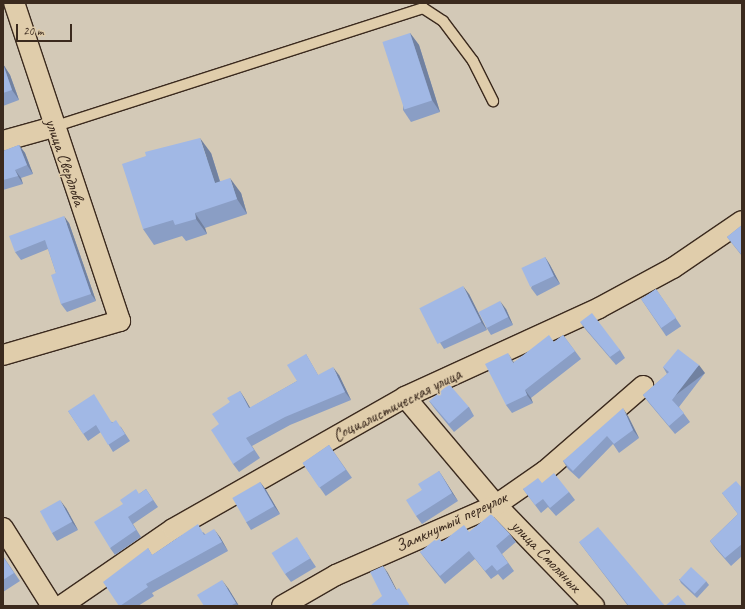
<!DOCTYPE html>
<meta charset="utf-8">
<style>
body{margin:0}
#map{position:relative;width:745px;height:609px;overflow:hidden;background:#d3c9b7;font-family:Caveat,sans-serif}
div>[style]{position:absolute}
.roads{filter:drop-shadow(1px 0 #3b2a1e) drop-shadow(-1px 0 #3b2a1e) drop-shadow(0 1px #3b2a1e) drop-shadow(0 -1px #3b2a1e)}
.service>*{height:10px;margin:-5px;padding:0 5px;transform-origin:5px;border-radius:5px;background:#e0cdab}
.minor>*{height:20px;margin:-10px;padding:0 10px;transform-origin:10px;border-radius:10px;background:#e0cdab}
.wall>*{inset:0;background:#8a9ec5;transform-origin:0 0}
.shaded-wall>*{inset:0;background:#7181a0;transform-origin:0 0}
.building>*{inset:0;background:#a1b8e5;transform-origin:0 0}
span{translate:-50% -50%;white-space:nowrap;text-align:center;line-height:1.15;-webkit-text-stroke:3px #e0cdab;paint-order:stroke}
.street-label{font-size:17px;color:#3b2a1e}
.frame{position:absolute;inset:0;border:4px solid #3b2a1e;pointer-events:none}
.scale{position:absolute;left:16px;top:24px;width:56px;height:18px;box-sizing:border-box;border:2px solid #3b2a1e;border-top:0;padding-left:5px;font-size:12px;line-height:14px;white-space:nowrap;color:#3b2a1e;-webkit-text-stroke:3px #e0cdab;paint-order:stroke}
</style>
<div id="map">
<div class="roads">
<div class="service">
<i style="left:53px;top:127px;width:389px;rotate:-17.8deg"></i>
<i style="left:423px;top:8px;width:24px;rotate:33deg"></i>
<i style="left:443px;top:21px;width:50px;rotate:53.1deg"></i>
<i style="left:473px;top:61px;width:45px;rotate:63.4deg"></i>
</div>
<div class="minor">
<i style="left:3px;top:141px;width:52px;rotate:-15.6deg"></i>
<i style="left:3px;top:355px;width:122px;rotate:-16.2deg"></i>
<i style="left:120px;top:321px;width:335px;rotate:-108.4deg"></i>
<i style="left:405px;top:397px;width:141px;rotate:49.9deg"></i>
<i style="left:496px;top:505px;width:141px;rotate:45.9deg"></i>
<i style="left:3px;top:528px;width:92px;rotate:57.9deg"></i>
<i style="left:61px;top:606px;width:136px;rotate:-34.5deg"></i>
<i style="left:173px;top:529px;width:267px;rotate:-29.6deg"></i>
<i style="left:405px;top:397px;width:213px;rotate:-24.6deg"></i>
<i style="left:599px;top:308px;width:84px;rotate:-28.4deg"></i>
<i style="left:673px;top:268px;width:83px;rotate:-34.3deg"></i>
<i style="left:282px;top:606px;width:62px;rotate:-29.9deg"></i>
<i style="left:336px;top:575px;width:175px;rotate:-23.6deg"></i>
<i style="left:496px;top:505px;width:60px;rotate:-34.8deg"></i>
<i style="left:545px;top:471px;width:130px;rotate:-40.9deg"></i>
</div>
</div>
<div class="wall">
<i style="clip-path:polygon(410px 33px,419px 45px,440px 112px,411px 122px,403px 110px)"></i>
<i style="clip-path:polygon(3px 64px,10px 75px,19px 100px,3px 106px)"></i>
<i style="clip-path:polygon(19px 145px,25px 153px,33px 174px,21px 178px,23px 184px,3px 190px,3px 151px)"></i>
<i style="clip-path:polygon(211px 153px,220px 181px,241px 193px,247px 214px,205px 228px,207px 234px,186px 241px,182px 236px,154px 245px,143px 229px)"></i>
<i style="clip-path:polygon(69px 223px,96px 301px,67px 312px,61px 304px,56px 273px,48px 249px,21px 260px,15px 252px)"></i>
<i style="clip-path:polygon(742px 225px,742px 256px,727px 237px)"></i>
<i style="clip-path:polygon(545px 257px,550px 265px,560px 284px,537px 296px,531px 288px)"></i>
<i style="left:656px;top:289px;width:45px;height:18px;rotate:56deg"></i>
<i style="clip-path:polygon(469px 294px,487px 330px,444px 349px,439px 341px)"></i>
<i style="clip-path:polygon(506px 309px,513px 325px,491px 335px,486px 327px)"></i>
<i style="clip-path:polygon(580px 322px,620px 350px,625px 358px,616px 365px,586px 330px)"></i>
<i style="clip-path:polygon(563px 335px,581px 359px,531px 398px,533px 403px,512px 413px,506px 405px,514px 362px,554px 342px)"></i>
<i style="clip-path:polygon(306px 354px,318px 375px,339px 375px,351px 400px,290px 425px,252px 446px,260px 458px,239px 472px,233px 464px,219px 424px,230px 402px,240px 391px,245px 399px,250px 408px,297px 381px)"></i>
<i style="clip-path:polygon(663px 367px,705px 373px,679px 407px,690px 422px,675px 434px,649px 403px,643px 395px,667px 374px)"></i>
<i style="clip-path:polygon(429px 401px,469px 407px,474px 416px,454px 432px,435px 409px)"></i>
<i style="clip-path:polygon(68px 411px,112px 422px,121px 427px,130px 441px,113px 452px,101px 432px,88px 441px)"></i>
<i style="clip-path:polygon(628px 416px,639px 438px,619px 453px,613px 444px,579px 479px,568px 469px,563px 461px)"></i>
<i style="left:329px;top:445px;width:40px;height:32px;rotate:55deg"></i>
<i style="clip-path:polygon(439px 471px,458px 501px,422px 524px,416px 516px,422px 490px)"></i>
<i style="clip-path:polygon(260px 482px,266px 490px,280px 514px,251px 530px,246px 522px)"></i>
<i style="clip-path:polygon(542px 483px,569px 492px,575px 500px,556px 516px,548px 507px,541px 513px,523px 489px)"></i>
<i style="clip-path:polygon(742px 488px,742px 556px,731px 566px,716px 549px,710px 541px,738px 514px,722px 493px)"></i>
<i style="clip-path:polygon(146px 489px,158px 507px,133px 524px,141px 537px,115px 555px,110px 548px,139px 494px)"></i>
<i style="clip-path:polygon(66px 508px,78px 530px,57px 541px,52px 533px)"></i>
<i style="clip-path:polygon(203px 532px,205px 534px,220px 537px,228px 551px,152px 593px,154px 596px,138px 606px,119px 606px,148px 548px,152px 555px)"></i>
<i style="clip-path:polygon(469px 532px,510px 534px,516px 542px,502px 554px,514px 571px,503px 580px,498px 574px,491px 579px,475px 559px,445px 584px,426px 560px,420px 552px,442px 542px)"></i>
<i style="clip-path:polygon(579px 542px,665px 606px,687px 606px,628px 606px)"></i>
<i style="clip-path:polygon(302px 546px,316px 567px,291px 582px,285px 574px)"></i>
<i style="clip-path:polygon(3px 556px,20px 581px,3px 592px)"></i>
<i style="clip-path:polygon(679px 579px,706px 581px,709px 585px,697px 598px,681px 583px)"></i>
<i style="clip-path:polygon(228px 588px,239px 606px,204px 606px)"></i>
</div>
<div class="shaded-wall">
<i style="clip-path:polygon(410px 33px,419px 45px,440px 112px,432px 100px)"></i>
<i style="clip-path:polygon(3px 64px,10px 75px,19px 100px,12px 90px)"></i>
<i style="clip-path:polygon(200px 138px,211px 153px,225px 198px,215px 183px)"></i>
<i style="clip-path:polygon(19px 145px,25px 153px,33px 174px,27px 165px)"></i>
<i style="clip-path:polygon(15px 170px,21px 178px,23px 184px,18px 176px)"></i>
<i style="clip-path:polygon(230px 178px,241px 193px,247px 214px,237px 199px)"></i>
<i style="clip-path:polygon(195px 213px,205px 228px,207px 234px,196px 219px)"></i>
<i style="clip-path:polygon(64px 216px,69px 223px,96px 301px,91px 294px)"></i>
<i style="clip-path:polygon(545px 257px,550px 265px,560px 284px,554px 276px)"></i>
<i style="clip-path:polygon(463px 286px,469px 294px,487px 330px,481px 322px)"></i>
<i style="clip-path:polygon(500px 301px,506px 309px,513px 325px,508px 317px)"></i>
<i style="clip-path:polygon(508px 353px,513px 361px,519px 371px,513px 363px)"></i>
<i style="left:699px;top:365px;width:10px;height:44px;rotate:53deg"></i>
<i style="clip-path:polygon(333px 367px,339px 375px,351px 400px,345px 392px)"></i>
<i style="clip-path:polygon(525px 390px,531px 398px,533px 403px,527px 395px)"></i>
<i style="clip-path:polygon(240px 391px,245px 399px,255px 416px,249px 408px)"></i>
<i style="clip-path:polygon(623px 408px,628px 416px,639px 438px,633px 430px)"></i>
<i style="clip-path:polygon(439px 471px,444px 479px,458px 501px,452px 493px)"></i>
<i style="clip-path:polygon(260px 482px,266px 490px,280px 514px,274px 506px)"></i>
<i style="clip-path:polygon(60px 500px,66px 508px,78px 530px,72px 522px)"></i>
<i style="clip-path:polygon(214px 529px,220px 537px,228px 551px,222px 542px)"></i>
<i style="clip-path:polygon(383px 566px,388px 573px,401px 598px,396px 590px)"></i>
<i style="clip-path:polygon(222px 580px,228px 588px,239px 606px,236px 603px)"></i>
</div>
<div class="building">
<i style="left:410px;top:33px;width:71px;height:29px;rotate:72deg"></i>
<i style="clip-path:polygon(3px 64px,12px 90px,3px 93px)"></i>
<i style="clip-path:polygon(200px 138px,215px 183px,230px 178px,237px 199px,195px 213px,196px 219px,175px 225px,173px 220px,143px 229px,122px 164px,146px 156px,145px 152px)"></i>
<i style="clip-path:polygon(19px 145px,27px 165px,15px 170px,18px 176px,3px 180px,3px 151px)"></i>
<i style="clip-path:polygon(64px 216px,91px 294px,61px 304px,51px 275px,56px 273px,45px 240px,15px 252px,9px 236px)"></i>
<i style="clip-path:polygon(742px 225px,742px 253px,741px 254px,727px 237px)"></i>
<i style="left:545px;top:257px;width:21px;height:26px;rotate:65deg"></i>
<i style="left:463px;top:286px;width:40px;height:49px;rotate:63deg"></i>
<i style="left:656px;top:289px;width:35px;height:18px;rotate:55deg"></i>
<i style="left:500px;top:301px;width:18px;height:24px;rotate:63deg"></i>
<i style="clip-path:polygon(592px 313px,620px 350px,610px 357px,580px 322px)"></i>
<i style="clip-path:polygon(549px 335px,554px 342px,563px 335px,575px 351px,525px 390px,527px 395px,506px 405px,485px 364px,508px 353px,513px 363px)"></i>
<i style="clip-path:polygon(678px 349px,699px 365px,672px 400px,684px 413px,669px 426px,643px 395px,669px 372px,663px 367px)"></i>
<i style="clip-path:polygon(306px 354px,318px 375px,333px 367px,345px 392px,285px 417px,246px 438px,254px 450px,233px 464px,211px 430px,219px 424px,212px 414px,230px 402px,227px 398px,240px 391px,249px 408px,297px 381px,287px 365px)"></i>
<i style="left:449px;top:384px;width:30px;height:26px;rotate:49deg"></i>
<i style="clip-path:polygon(94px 394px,112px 423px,116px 420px,125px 434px,108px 445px,96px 425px,83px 434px,68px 411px)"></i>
<i style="clip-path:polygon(623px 408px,633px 430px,614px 444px,607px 436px,573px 471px,563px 461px)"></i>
<i style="left:329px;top:445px;width:30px;height:32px;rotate:56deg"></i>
<i style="clip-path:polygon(439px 471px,452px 493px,416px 516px,406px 500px,422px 490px,418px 484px)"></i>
<i style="clip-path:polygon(554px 473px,569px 492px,550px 508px,543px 499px,535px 505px,523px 489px,538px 478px,542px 483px)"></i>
<i style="clip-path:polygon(736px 481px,742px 488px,742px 544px,725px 558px,710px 541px,738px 514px,722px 493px)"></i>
<i style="left:260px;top:482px;width:28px;height:32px;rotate:60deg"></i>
<i style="clip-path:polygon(136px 489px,139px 494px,146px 489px,153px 500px,128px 517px,136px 530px,110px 548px,94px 522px,123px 504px,120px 500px)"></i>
<i style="left:60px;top:500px;width:25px;height:23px;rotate:61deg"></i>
<i style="clip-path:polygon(491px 514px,510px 534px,496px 546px,508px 563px,497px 571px,492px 565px,485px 571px,469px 551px,440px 576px,420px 552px,438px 537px,442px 542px,464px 525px,469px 532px)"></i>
<i style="clip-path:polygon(198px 524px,204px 535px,214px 529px,222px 542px,146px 584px,148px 587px,120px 606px,119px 606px,103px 582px,148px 548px,152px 555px)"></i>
<i style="clip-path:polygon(598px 527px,665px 606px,678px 595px,687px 606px,629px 606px,579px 542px)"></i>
<i style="left:297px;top:537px;width:25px;height:30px;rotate:58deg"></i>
<i style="clip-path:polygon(3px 557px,14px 573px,3px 580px)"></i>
<i style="clip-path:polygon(383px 566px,396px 590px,399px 588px,410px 606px,370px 606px,382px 596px,370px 572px)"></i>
<i style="left:691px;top:567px;width:21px;height:17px;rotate:43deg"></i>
<i style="clip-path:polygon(222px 580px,236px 603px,230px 606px,204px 606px,197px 595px)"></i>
</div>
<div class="street-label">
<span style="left:65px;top:162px;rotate:71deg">улица Свердлова</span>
<span style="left:397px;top:405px;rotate:-27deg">Социалистическая улица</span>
<span style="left:451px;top:522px;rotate:-25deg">Замкнутый переулок</span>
<span style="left:546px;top:556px;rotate:46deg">улица Смоляных</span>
</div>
<div class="frame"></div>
<div class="scale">20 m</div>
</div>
